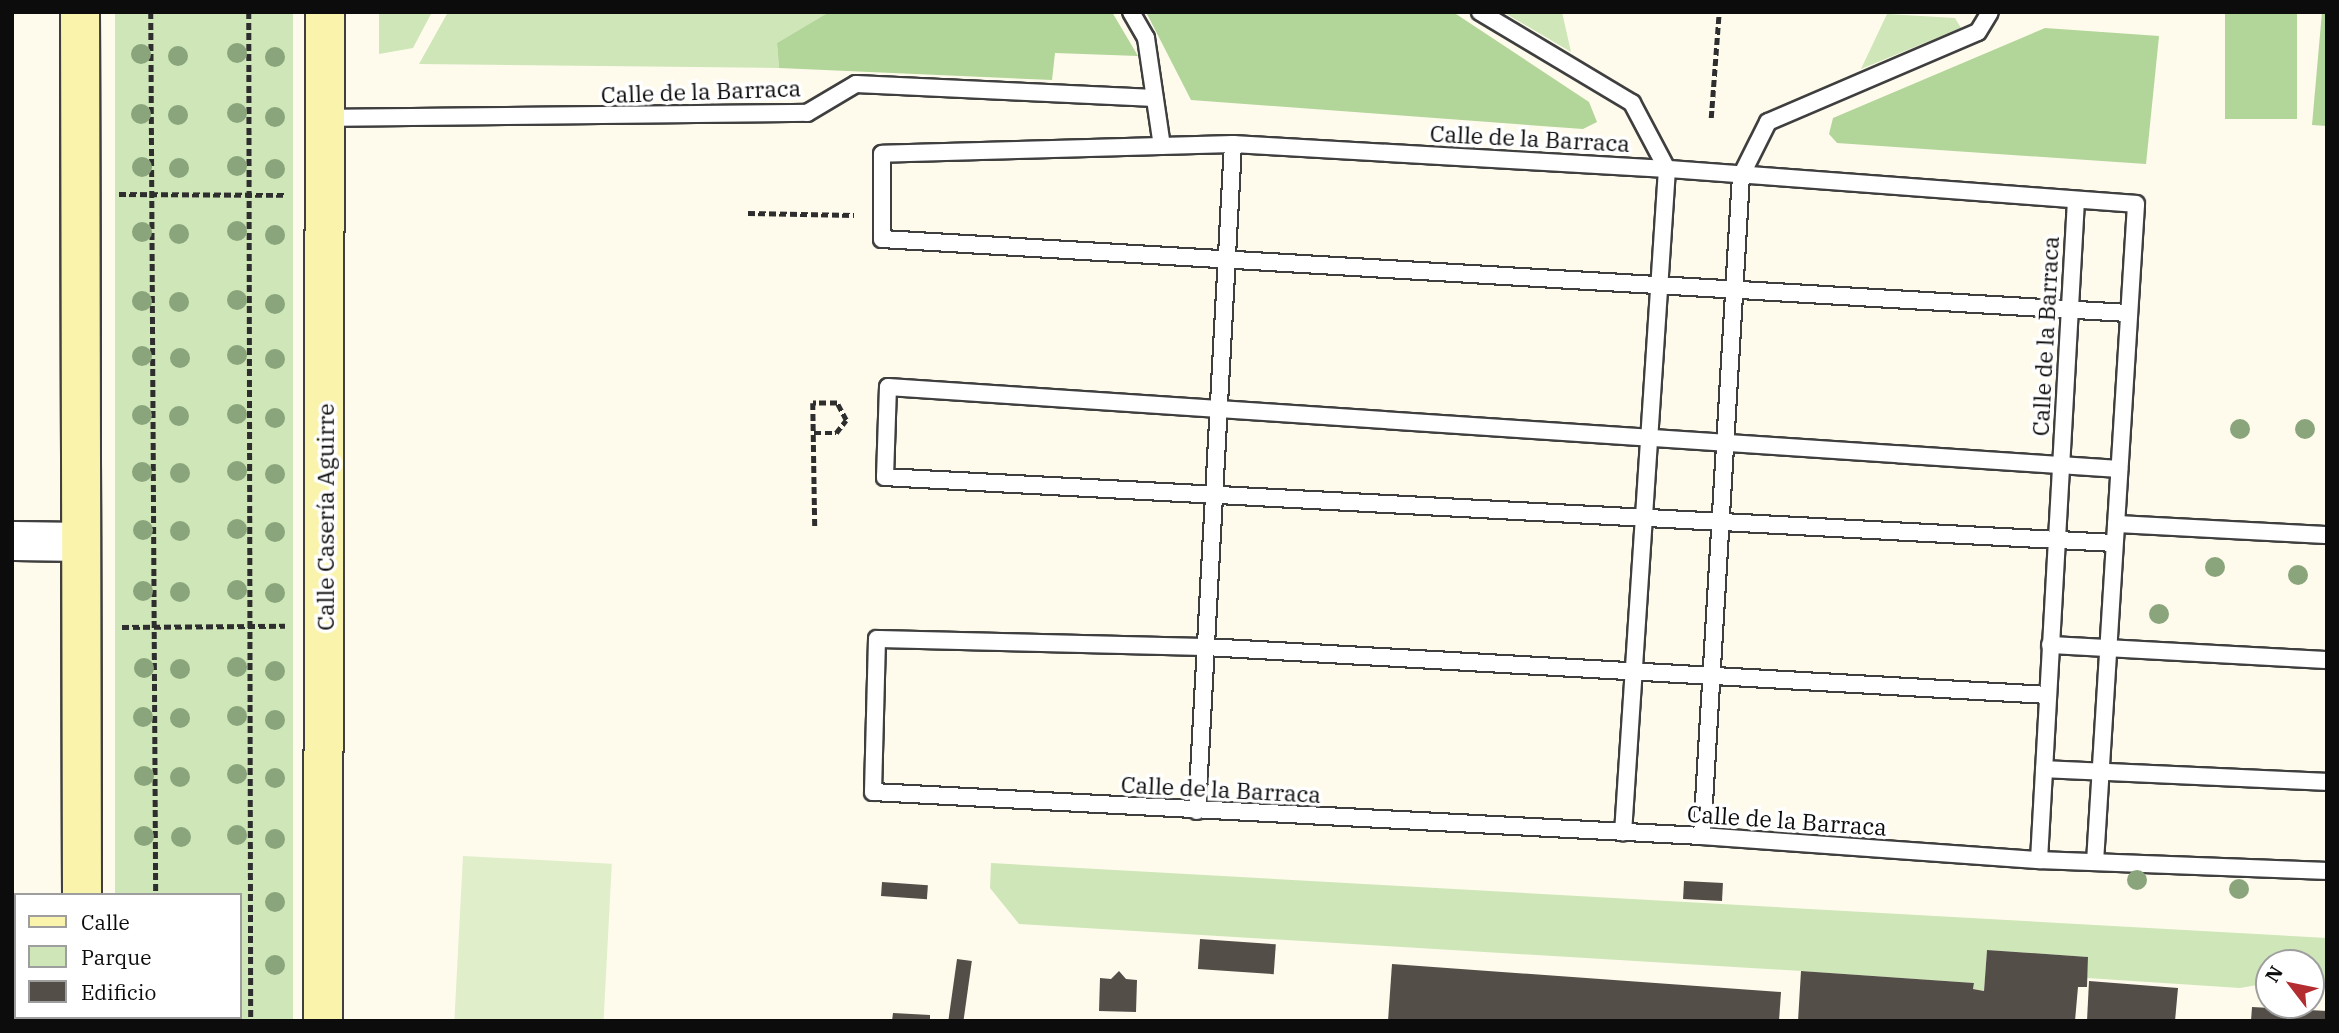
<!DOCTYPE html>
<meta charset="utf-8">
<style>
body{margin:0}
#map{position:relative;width:2339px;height:1033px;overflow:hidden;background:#fefbec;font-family:"IBM Plex Serif",serif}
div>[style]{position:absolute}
.green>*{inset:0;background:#cfe6b8}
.forest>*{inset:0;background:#b2d599;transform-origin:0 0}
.pitch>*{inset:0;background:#e0eeca;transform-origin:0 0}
.building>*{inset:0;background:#544e49;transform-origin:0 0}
.path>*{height:4.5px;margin-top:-2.25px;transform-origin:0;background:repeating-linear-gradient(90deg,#2e2e2e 0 7px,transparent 0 10.5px)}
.roads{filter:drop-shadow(2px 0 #3f3f3f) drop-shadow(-2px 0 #3f3f3f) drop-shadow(0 2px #3f3f3f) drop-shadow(0 -2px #3f3f3f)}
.service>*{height:16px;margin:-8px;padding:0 8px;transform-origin:8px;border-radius:8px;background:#fff}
.tertiary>*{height:38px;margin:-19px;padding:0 19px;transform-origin:19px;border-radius:19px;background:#fff}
.secondary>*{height:38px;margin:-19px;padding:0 19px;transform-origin:19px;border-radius:19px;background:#faf3ab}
.trees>*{width:20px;height:20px;margin:-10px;border-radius:50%;background:#8aa57c}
span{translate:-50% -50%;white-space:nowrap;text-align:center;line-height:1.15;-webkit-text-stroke:7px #fff;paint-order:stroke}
.street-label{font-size:23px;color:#0c0c0c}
.frame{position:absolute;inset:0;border:14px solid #0c0c0c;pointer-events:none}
.legend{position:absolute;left:14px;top:893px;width:228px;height:126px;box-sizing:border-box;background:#fff;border:2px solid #9e9e9e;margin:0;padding:9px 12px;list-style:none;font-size:21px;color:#0c0c0c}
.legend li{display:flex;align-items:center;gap:14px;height:35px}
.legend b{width:35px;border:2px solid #9e9e9e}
.north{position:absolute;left:2255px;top:949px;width:70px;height:70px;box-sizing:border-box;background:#fff;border:2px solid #9e9e9e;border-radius:50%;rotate:302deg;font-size:19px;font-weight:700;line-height:28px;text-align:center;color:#0c0c0c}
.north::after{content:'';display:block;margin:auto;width:24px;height:32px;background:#b32d30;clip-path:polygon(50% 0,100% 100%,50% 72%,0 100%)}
</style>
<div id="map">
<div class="green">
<i style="clip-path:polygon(115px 12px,293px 12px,293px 1021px,116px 1021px,240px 1017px,240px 895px,115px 895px)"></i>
<i style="clip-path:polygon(379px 12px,432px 12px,413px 48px,379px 54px)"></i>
<i style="clip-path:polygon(448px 12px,829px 12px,777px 43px,779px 68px,419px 64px)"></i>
<i style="clip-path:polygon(1503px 12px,1562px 12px,1571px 52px)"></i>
<i style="clip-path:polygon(1887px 14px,1955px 18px,1961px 28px,1861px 69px)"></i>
<i style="clip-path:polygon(991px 863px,2327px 938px,2327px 987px,2311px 986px,2311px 963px,2269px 963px,2269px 983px,2240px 988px,2087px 978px,2088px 957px,1987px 950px,1984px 991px,1973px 989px,1974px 983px,1801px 971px,1019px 924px,990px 888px)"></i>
</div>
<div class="forest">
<i style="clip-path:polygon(829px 12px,1112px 12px,1138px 56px,1055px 53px,1052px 80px,779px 68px,777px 43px)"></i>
<i style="clip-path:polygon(1146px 12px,1453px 12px,1589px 102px,1597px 122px,1583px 129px,1191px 100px)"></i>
<i style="left:2225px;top:12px;width:72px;height:107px"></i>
<i style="clip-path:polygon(2322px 12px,2327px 12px,2327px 126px,2312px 125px)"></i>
<i style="clip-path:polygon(2045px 28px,2159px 36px,2146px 164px,1837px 143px,1829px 134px,1833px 118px)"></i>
</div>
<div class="pitch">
<i style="left:463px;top:856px;width:149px;height:165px;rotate:3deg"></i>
</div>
<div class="building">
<i style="left:1684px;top:881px;width:39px;height:18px;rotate:3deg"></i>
<i style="left:882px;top:882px;width:46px;height:14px;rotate:4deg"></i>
<i style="left:1200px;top:939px;width:76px;height:30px;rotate:4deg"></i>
<i style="clip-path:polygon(1987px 950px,2088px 957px,2087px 987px,2078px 987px,2075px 1021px,1798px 1021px,1801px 971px,1974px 983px,1973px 989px,1984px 991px)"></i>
<i style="left:957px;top:959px;width:15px;height:62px;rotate:8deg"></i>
<i style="clip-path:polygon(1392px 964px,1781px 992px,1779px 1021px,1388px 1021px)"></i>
<i style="clip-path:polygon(1119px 971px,1126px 979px,1137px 980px,1136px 1012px,1099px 1011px,1100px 978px,1111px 979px)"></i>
<i style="clip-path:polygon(2089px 981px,2178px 988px,2175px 1021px,2087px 1021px)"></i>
<i style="clip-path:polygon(2252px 1007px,2327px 1011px,2327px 1021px,2251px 1021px)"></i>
<i style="clip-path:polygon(893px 1013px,930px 1015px,930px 1021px,892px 1021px)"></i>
</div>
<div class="path">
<i style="left:151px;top:12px;width:883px;rotate:89.68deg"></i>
<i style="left:249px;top:12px;width:1009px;rotate:89.89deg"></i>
<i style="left:1711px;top:118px;width:106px;rotate:-85.7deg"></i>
<i style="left:119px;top:194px;width:167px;rotate:0.3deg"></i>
<i style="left:748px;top:213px;width:106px;rotate:1.1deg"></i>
<i style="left:814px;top:433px;width:22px"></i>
<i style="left:836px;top:433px;width:16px;rotate:-52deg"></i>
<i style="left:846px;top:420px;width:19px;rotate:-118deg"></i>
<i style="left:837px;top:403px;width:24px;rotate:180deg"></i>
<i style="left:813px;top:403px;width:124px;rotate:89.1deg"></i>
<i style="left:122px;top:627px;width:163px;rotate:-0.4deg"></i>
<i style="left:156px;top:1017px;width:4px;rotate:90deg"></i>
</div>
<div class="roads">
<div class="service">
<i style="left:1131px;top:12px;width:30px;rotate:60deg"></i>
<i style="left:1146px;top:38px;width:109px;rotate:81.6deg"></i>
<i style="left:1480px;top:12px;width:177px;rotate:30.9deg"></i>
<i style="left:1632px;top:103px;width:75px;rotate:62.1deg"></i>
<i style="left:1667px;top:169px;width:665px;rotate:93.79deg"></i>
<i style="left:324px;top:118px;width:483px;rotate:-0.6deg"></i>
<i style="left:807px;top:113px;width:57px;rotate:-30.6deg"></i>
<i style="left:856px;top:84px;width:299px;rotate:2.7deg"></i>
<i style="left:2116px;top:524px;width:211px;rotate:3deg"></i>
<i style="left:2114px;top:543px;width:1231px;rotate:-176.93deg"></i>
<i style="left:885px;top:477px;width:90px;rotate:-88.1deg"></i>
<i style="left:888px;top:387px;width:1234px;rotate:3.81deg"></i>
<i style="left:2050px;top:645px;width:277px;rotate:3.1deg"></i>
<i style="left:2048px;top:695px;width:843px;rotate:-176.74deg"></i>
<i style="left:1206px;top:647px;width:329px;rotate:-178.6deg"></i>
<i style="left:877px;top:639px;width:153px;rotate:91.5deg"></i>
<i style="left:873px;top:792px;width:830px;rotate:3.04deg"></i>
<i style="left:1702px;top:836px;width:338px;rotate:4.1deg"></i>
<i style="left:2039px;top:860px;width:288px;rotate:2.2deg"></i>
<i style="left:2044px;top:769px;width:283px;rotate:2.6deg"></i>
<i style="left:1197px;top:811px;width:668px;rotate:-86.91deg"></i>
<i style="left:1702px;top:836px;width:661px;rotate:-86.62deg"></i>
<i style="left:1741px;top:176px;width:60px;rotate:-63.4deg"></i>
<i style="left:1768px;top:122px;width:228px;rotate:-23.2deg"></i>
<i style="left:1978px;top:32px;width:23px;rotate:-59deg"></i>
<i style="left:2039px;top:860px;width:660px;rotate:-86.79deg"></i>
<i style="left:2095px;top:862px;width:659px;rotate:-86.43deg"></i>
<i style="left:2136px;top:204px;width:470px;rotate:-175.7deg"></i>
<i style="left:1667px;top:169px;width:435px;rotate:-176.7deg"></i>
<i style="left:1233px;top:144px;width:351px;rotate:178.4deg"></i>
<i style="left:882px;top:154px;width:85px;rotate:90deg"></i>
<i style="left:882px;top:239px;width:1249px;rotate:3.4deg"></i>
</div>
<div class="tertiary">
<i style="left:12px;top:541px;width:69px;rotate:0.8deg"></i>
</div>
<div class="secondary">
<i style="left:80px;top:12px;width:883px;rotate:89.87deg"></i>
<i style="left:82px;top:1021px;width:4px;rotate:-90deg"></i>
<i style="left:323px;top:1021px;width:1009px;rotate:-89.89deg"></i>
</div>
</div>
<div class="trees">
<i style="left:237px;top:53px"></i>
<i style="left:141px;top:54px"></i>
<i style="left:178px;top:56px"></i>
<i style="left:275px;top:57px"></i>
<i style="left:237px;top:113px"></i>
<i style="left:141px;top:114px"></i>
<i style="left:178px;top:115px"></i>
<i style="left:275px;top:117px"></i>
<i style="left:237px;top:166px"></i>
<i style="left:142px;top:167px"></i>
<i style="left:179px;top:168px"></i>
<i style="left:275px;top:169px"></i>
<i style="left:237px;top:231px"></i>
<i style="left:142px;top:232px"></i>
<i style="left:179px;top:234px"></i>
<i style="left:275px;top:235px"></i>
<i style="left:237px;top:300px"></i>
<i style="left:142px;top:301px"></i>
<i style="left:179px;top:302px"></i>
<i style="left:275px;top:304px"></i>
<i style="left:237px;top:355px"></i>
<i style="left:142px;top:356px"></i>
<i style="left:180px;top:358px"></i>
<i style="left:275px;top:359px"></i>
<i style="left:237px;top:414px"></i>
<i style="left:142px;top:415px"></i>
<i style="left:179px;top:416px"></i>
<i style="left:275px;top:418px"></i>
<i style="left:2240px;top:429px"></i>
<i style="left:2305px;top:429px"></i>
<i style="left:237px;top:471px"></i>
<i style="left:142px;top:472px"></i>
<i style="left:180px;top:473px"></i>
<i style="left:275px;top:474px"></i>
<i style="left:237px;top:529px"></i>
<i style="left:143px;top:530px"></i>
<i style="left:180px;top:531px"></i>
<i style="left:275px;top:532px"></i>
<i style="left:2215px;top:567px"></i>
<i style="left:2298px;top:575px"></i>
<i style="left:237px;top:590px"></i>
<i style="left:143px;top:591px"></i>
<i style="left:180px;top:592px"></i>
<i style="left:275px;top:593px"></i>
<i style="left:2159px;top:614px"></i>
<i style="left:237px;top:667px"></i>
<i style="left:144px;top:668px"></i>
<i style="left:180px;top:669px"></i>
<i style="left:275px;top:671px"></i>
<i style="left:237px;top:716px"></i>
<i style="left:143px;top:717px"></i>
<i style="left:180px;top:718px"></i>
<i style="left:275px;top:720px"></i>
<i style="left:237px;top:774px"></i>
<i style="left:144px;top:776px"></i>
<i style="left:180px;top:777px"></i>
<i style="left:275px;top:778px"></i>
<i style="left:237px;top:835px"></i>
<i style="left:144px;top:836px"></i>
<i style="left:181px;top:837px"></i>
<i style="left:275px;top:839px"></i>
<i style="left:2137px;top:880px"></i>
<i style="left:2239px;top:889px"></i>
<i style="left:275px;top:902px"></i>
<i style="left:275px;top:965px"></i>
</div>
<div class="street-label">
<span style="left:701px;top:91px;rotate:-2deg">Calle de la Barraca</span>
<span style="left:1530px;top:138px;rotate:3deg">Calle de la Barraca</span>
<span style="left:2045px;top:336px;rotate:-87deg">Calle de la Barraca</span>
<span style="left:325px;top:517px;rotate:-90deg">Calle Casería Aguirre</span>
<span style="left:1221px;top:789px;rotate:3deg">Calle de la Barraca</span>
<span style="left:1787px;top:820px;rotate:4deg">Calle de la Barraca</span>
</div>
<div class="frame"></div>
<ul class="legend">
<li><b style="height:9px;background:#faf3ab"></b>Calle</li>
<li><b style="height:19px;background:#cfe6b8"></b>Parque</li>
<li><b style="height:19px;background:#544e49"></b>Edificio</li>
</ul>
<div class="north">N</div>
</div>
